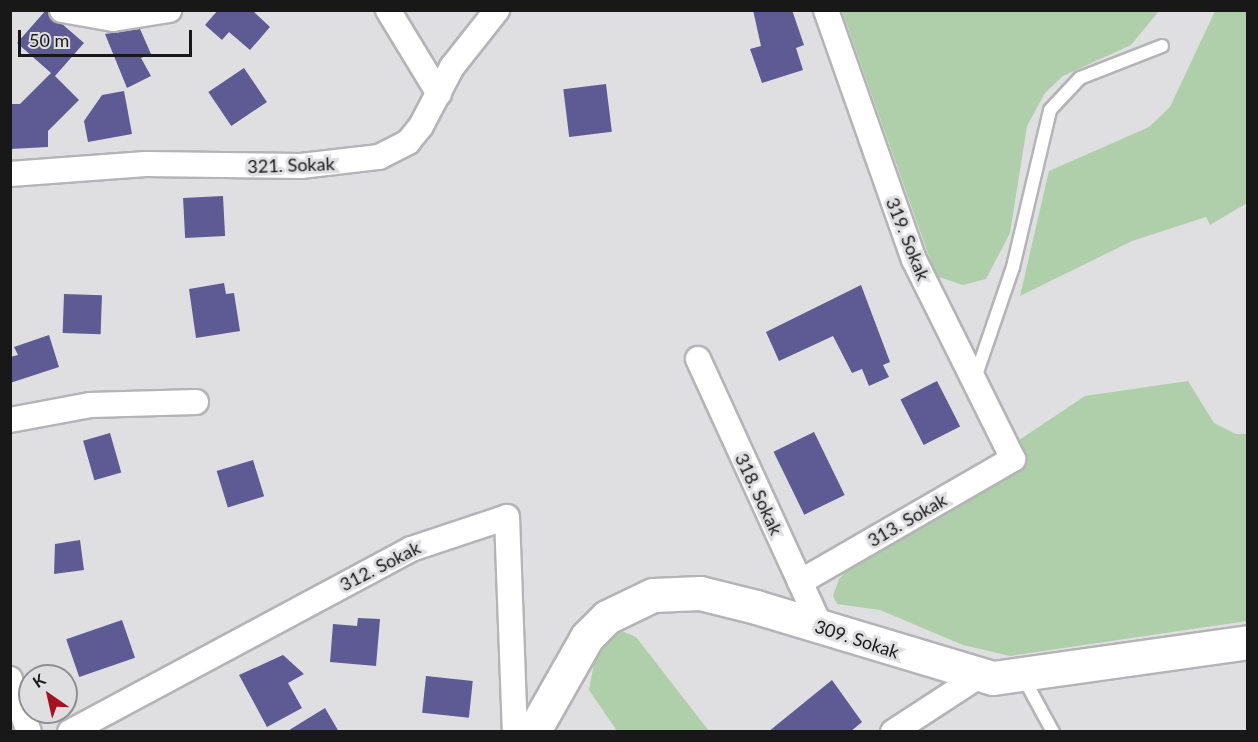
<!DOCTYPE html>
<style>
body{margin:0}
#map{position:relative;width:1258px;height:742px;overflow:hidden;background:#dfdfe1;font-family:Lato,sans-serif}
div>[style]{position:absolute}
.green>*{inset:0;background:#aecfa9}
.building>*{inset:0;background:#5e5a94;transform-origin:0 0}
.roads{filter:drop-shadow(2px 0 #b4b4b6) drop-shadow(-2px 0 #b4b4b6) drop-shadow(0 2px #b4b4b6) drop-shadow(0 -2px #b4b4b6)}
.lane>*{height:12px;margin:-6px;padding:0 6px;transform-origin:6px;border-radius:6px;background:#fff}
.street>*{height:24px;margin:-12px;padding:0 12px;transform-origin:12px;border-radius:12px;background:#fff}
.secondary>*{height:33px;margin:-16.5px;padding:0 16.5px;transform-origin:16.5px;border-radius:16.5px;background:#fff}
span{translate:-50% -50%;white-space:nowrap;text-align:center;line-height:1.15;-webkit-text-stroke:6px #dfdfe1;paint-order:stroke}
.street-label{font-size:18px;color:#181819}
.frame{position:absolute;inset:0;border:12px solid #181819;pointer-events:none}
.north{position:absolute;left:18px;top:664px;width:60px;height:60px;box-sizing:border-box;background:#dfdfe1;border:2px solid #8f8f91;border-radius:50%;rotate:326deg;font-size:16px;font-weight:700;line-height:24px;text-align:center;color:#181819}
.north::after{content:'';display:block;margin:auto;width:21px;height:27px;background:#a81121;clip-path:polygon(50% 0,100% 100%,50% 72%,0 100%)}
.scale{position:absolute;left:18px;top:30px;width:174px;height:27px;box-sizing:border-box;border:3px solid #181819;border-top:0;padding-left:8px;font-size:18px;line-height:21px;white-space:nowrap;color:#181819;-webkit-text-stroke:4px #dfdfe1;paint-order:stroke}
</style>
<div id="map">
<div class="green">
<i style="clip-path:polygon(842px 11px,842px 10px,1159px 11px,1131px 45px,1063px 76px,1045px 93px,1027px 126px,1010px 233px,986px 279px,963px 285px,936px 276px)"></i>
<i style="clip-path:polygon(1215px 11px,1247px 11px,1247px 203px,1210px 225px,1206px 217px,1132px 241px,1020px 296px,1049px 171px,1149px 127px,1170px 107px)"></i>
<i style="clip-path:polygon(1188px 381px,1214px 423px,1236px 434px,1247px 434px,1247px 621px,1010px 656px,963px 645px,880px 610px,837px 604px,833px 596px,839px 579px,853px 565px,1018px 467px,1028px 458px,1019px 440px,1085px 396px)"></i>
<i style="clip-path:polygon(617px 629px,636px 637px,709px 731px,617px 731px,589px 690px,595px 658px)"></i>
</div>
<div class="building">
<i style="clip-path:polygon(46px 10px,84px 43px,55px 76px,79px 100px,48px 131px,48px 147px,10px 149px,10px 104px,20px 104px,51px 73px,17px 43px)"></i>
<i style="clip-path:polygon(218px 10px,252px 10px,270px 27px,250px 50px,229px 32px,222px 40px,205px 25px)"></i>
<i style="clip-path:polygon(753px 10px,792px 10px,804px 45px,796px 48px,803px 70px,762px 83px,750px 49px,761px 46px)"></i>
<i style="clip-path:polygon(140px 29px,151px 54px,141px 58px,151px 76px,127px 88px,105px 34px)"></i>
<i style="left:244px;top:68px;width:41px;height:43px;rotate:56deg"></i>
<i style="left:606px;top:84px;width:48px;height:43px;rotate:83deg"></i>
<i style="clip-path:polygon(124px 91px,132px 134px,88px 142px,84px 121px,102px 95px)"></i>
<i style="left:223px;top:196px;width:40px;height:40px;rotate:87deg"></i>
<i style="clip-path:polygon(224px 283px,226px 294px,234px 293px,240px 331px,196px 338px,189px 289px)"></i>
<i style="clip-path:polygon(861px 285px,890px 362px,883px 365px,889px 377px,869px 386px,862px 369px,852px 373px,833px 336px,779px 361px,766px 332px)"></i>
<i style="left:64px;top:294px;width:38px;height:39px;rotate:2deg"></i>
<i style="clip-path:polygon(49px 335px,59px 367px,10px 383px,10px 357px,18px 355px,14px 347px)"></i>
<i style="left:937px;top:381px;width:51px;height:41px;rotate:63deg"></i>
<i style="left:814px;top:432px;width:70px;height:45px;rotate:64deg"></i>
<i style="left:110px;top:433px;width:41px;height:28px;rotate:74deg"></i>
<i style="left:253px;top:460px;width:38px;height:38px;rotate:73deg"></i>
<i style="clip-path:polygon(80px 540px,84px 570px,54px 574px,55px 544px)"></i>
<i style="clip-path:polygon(358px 618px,380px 619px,376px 666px,330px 662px,333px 624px,357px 626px)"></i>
<i style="left:122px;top:620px;width:40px;height:59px;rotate:71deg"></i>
<i style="clip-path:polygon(283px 655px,304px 674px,288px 683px,302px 708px,267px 727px,239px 675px)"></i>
<i style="left:426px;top:676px;width:47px;height:37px;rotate:6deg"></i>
<i style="clip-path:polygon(832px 680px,862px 722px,850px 732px,768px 732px)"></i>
<i style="clip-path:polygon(325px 708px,339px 732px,286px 732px)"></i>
</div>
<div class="roads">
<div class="lane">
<i style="left:975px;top:378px;width:117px;rotate:-71.1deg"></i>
<i style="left:1013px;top:267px;width:161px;rotate:-76.7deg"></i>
<i style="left:1050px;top:110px;width:44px;rotate:-46.8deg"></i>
<i style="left:1080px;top:78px;width:88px;rotate:-21.3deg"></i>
<i style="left:1023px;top:677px;width:63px;rotate:61.4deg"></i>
</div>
<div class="street">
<i style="left:62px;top:10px;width:52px;rotate:10deg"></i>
<i style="left:113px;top:19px;width:57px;rotate:-9.1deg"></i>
<i style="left:388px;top:10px;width:98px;rotate:58.7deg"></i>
<i style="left:10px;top:174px;width:136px;rotate:-4.2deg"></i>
<i style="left:146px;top:164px;width:155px;rotate:0.7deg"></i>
<i style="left:301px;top:166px;width:79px;rotate:-6.6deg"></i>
<i style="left:379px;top:157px;width:33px;rotate:-27deg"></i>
<i style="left:408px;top:142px;width:21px;rotate:-51deg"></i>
<i style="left:421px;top:126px;width:67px;rotate:-62.3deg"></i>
<i style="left:452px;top:67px;width:73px;rotate:-51.7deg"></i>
<i style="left:698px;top:359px;width:296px;rotate:65.4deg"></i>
<i style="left:10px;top:420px;width:81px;rotate:-10.6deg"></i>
<i style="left:90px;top:405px;width:106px;rotate:-1.6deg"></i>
<i style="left:800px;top:582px;width:246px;rotate:-30deg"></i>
<i style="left:1013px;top:459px;width:222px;rotate:-116.4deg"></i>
<i style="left:914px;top:260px;width:265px;rotate:-109.4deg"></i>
<i style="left:10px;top:679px;width:56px;rotate:70.3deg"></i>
<i style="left:70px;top:732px;width:387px;rotate:-28.2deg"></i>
<i style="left:411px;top:549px;width:101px;rotate:-18.4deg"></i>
<i style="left:507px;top:517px;width:215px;rotate:87.9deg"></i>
<i style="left:893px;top:732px;width:103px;rotate:-33.1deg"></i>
</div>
<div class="secondary">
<i style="left:533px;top:732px;width:109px;rotate:-60.4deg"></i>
<i style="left:587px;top:637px;width:28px;rotate:-45deg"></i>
<i style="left:607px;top:617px;width:51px;rotate:-25.6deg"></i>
<i style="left:653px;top:595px;width:47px;rotate:-2.4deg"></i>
<i style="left:700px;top:593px;width:58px;rotate:14deg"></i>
<i style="left:756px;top:607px;width:247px;rotate:16.7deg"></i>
<i style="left:993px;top:678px;width:258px;rotate:-8deg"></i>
</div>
</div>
<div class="street-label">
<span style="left:291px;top:165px;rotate:-2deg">321. Sokak</span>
<span style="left:908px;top:239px;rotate:68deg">319. Sokak</span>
<span style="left:759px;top:494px;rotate:65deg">318. Sokak</span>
<span style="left:907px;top:520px;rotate:-30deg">313. Sokak</span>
<span style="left:380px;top:566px;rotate:-27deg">312. Sokak</span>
<span style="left:857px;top:639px;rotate:18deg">309. Sokak</span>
</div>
<div class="frame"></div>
<div class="north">K</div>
<div class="scale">50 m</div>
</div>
